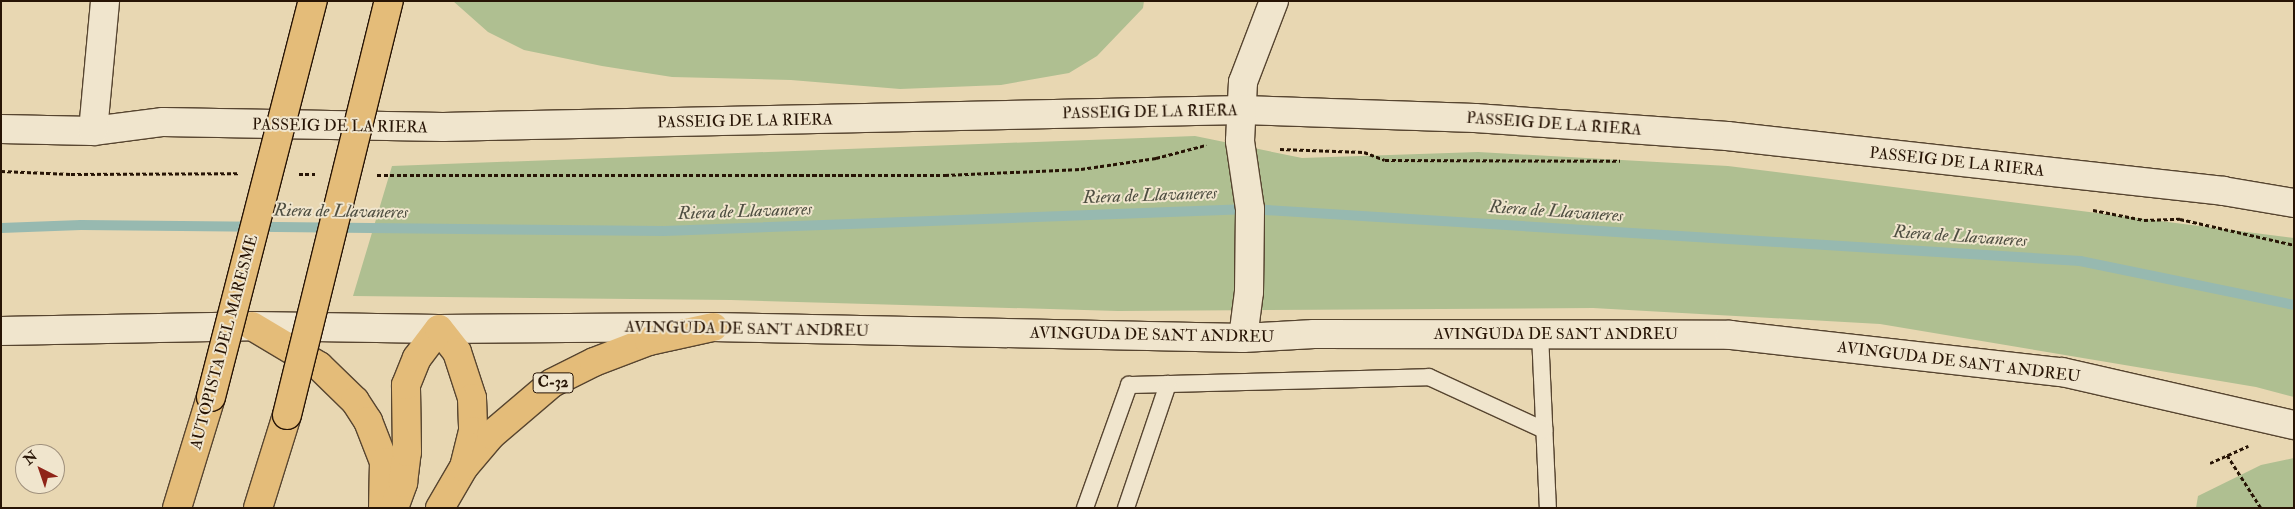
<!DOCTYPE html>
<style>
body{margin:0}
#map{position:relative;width:2295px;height:509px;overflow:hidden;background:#e8d7b2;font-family:"IM FELL Double Pica",serif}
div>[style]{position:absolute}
.green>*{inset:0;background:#afbf91}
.stream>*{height:10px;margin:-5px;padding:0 5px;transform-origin:5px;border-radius:5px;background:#97b9b0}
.path>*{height:3px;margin-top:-1.5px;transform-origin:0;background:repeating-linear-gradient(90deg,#271405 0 4px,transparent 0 6.5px)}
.roads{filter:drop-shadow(1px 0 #574530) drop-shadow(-1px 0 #574530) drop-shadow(0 1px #574530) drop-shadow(0 -1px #574530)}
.lane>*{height:16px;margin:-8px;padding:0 8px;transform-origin:8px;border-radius:8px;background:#f0e5cd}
.street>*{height:28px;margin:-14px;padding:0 14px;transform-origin:14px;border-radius:14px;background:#f0e5cd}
.secondary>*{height:28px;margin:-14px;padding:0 14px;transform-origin:14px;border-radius:14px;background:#f0e5cd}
.highway>*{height:28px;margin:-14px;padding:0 14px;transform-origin:14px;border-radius:14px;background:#e4bc79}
.bridges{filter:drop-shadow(1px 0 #271405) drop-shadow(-1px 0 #271405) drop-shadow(0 1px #271405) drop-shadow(0 -1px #271405)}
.highway-bridge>*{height:28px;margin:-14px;padding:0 14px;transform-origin:14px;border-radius:14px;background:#e4bc79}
span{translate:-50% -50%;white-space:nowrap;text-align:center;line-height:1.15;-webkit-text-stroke:4px #f0e5cd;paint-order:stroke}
.shield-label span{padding:1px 4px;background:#f0e5cd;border:1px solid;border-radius:4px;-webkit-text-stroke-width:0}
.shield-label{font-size:15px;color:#271405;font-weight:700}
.street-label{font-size:16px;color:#271405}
.water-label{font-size:18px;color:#4e4e41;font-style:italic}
.frame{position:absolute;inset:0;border:2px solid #271405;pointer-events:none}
.north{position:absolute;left:15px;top:444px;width:50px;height:50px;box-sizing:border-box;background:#f0e5cd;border:1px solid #a0917d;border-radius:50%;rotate:319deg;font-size:14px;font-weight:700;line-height:20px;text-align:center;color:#271405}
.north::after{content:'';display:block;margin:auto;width:18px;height:22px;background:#8f2418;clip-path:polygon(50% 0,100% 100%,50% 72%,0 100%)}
</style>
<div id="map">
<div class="green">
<i style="clip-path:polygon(453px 1px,1144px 1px,1143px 8px,1097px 56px,1069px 73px,1001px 85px,900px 89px,791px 80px,672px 77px,602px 66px,524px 50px,488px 32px)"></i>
<i style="clip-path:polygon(1195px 136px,1302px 158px,1478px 152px,1728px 166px,2294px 238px,2294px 397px,2256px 387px,1880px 324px,1593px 308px,1118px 311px,731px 300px,353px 296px,392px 166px)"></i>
<i style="clip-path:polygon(2294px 458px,2294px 508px,2196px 508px,2198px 496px,2261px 465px)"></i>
</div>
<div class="stream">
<i style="left:1px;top:228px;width:80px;rotate:-2.1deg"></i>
<i style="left:81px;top:225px;width:583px;rotate:0.59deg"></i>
<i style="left:664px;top:231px;width:586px;rotate:-2.15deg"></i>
<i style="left:1250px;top:209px;width:832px;rotate:3.58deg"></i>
<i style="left:2080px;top:261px;width:218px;rotate:11.6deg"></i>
</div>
<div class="path">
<i style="left:1280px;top:149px;width:84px;rotate:2deg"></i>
<i style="left:1364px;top:152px;width:22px;rotate:21deg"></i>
<i style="left:1385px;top:160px;width:235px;rotate:0.2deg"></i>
<i style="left:1px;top:171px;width:70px;rotate:2.5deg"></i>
<i style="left:71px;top:174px;width:167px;rotate:-0.3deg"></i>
<i style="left:299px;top:174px;width:16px"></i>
<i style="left:377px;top:175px;width:568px"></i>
<i style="left:945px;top:175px;width:136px;rotate:-2.5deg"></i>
<i style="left:1081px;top:169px;width:76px;rotate:-8.3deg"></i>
<i style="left:1156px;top:158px;width:52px;rotate:-14.6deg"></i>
<i style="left:2093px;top:210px;width:52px;rotate:11.1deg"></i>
<i style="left:2144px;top:220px;width:36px;rotate:-2deg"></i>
<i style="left:2180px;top:219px;width:117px;rotate:12.8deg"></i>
<i style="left:2227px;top:455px;width:63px;rotate:57.3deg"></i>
<i style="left:2210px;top:463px;width:42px;rotate:-24.1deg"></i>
</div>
<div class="roads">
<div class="lane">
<i style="left:1540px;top:334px;width:174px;rotate:87.4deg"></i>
<i style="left:1085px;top:508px;width:131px;rotate:-70.3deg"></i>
<i style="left:1129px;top:385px;width:300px;rotate:-1.5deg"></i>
<i style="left:1429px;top:377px;width:127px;rotate:24.7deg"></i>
<i style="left:1126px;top:508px;width:131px;rotate:-71.3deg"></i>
</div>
<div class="street">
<i style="left:1px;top:129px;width:92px;rotate:1.2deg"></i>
<i style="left:93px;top:131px;width:71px;rotate:-7.3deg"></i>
<i style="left:163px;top:122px;width:280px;rotate:1deg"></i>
<i style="left:443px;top:127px;width:800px;rotate:-1.22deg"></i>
<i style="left:1243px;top:110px;width:232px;rotate:2deg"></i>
<i style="left:1475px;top:118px;width:253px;rotate:4.1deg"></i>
<i style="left:1727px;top:136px;width:499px;rotate:6.3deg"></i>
<i style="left:2223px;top:191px;width:72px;rotate:9.6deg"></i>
<i style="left:93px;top:131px;width:131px;rotate:-84.7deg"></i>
<i style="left:1243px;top:338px;width:46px;rotate:-82.6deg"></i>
<i style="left:1249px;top:292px;width:83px;rotate:-89.3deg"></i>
<i style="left:1250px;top:209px;width:69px;rotate:-98.4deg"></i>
<i style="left:1240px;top:141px;width:59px;rotate:-87.1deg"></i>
<i style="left:1243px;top:82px;width:87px;rotate:-69.1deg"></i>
</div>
<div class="secondary">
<i style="left:1px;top:331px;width:251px;rotate:-1.1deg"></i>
<i style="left:252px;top:326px;width:187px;rotate:0.9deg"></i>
<i style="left:439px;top:329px;width:274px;rotate:-0.4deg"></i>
<i style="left:713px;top:327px;width:530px;rotate:1.19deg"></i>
<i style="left:1243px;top:338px;width:71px;rotate:-3.2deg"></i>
<i style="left:1314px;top:334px;width:416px;rotate:0.1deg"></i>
<i style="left:1730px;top:335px;width:334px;rotate:6.4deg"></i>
<i style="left:2062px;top:372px;width:238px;rotate:12.9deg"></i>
</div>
<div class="highway">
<i style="left:252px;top:326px;width:78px;rotate:30.8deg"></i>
<i style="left:319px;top:366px;width:50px;rotate:44.2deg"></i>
<i style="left:355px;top:401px;width:24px;rotate:57deg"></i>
<i style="left:368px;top:421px;width:44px;rotate:68.7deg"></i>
<i style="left:384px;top:462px;width:46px;rotate:91.2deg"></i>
<i style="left:177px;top:508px;width:116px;rotate:-73deg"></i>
<i style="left:258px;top:508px;width:97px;rotate:-72.7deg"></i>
<i style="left:394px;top:508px;width:27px;rotate:-70deg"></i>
<i style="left:403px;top:483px;width:31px;rotate:-83deg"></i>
<i style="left:407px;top:452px;width:67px;rotate:-90.9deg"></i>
<i style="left:406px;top:385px;width:29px;rotate:-68deg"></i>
<i style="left:417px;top:358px;width:36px;rotate:-53deg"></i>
<i style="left:439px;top:329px;width:29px;rotate:52deg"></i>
<i style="left:457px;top:352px;width:48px;rotate:71.9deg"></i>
<i style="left:472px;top:398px;width:33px;rotate:88deg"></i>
<i style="left:473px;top:431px;width:33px;rotate:104deg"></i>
<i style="left:440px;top:508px;width:48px;rotate:-59.7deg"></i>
<i style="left:464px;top:467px;width:42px;rotate:-49.8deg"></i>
<i style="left:491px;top:435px;width:80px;rotate:-40.4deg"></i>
<i style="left:552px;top:383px;width:47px;rotate:-26.6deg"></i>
<i style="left:594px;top:362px;width:59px;rotate:-20.9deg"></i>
<i style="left:649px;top:341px;width:66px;rotate:-12.3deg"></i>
</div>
</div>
<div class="bridges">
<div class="highway-bridge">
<i style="left:211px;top:397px;width:409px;rotate:-75.6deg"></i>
<i style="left:287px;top:415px;width:426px;rotate:-76.2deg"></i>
</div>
</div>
<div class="shield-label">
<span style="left:553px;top:383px">C-32</span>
</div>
<div class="street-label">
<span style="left:1150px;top:112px;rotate:-1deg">PASSEIG DE LA RIERA</span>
<span style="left:745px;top:121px;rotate:-1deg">PASSEIG DE LA RIERA</span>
<span style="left:1554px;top:124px;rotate:4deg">PASSEIG DE LA RIERA</span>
<span style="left:340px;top:126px;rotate:1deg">PASSEIG DE LA RIERA</span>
<span style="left:1957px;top:162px;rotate:6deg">PASSEIG DE LA RIERA</span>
<span style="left:747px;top:329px;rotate:1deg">AVINGUDA DE SANT ANDREU</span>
<span style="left:1556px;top:334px">AVINGUDA DE SANT ANDREU</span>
<span style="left:1152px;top:335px;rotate:1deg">AVINGUDA DE SANT ANDREU</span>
<span style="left:224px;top:342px;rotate:-75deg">AUTOPISTA DEL MARESME</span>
<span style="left:1959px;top:362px;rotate:7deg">AVINGUDA DE SANT ANDREU</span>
</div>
<div class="water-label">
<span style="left:1150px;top:196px;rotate:-2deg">Riera de Llavaneres</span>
<span style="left:341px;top:212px;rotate:1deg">Riera de Llavaneres</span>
<span style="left:745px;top:212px;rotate:-2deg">Riera de Llavaneres</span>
<span style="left:1556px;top:212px;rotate:4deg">Riera de Llavaneres</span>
<span style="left:1960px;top:237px;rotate:4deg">Riera de Llavaneres</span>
</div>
<div class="frame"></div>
<div class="north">N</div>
</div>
